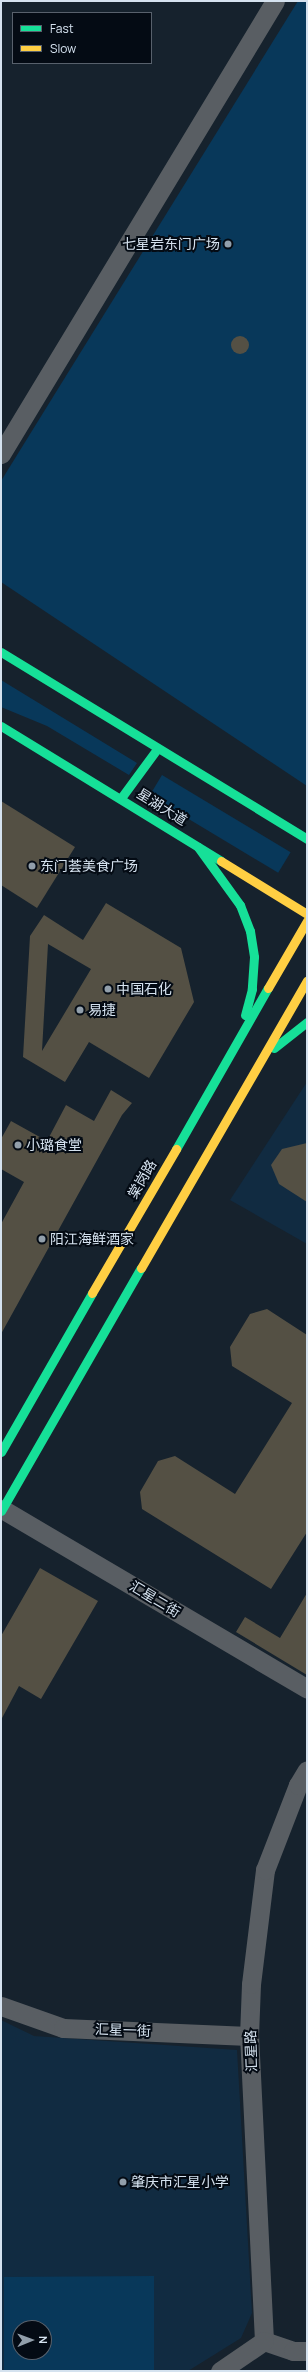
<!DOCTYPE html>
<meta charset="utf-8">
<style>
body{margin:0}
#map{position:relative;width:308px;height:2372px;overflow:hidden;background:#16222d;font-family:Manrope,"Noto Sans SC",sans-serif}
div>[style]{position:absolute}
.built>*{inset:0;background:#112b41}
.green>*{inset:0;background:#08385a;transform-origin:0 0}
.building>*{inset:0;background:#545044}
.round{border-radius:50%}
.street>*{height:19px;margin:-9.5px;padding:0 9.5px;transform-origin:9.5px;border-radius:9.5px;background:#595e63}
.fast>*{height:9px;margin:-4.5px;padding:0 4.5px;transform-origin:4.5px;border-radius:4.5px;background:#16e098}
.slow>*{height:9px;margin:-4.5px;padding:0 4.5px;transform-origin:4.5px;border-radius:4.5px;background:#ffcf43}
.dots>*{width:11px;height:11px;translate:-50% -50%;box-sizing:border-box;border:2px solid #040b14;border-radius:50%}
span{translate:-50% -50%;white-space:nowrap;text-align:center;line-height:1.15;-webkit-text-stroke:4px #040b14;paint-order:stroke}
.poi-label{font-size:14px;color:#d5e2ef}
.right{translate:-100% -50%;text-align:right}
.left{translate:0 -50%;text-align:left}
.street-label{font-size:14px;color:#d5e2ef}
.frame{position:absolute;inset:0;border:2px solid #d5e2ef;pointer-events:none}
.legend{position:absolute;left:12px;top:12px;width:140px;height:52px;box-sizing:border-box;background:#040b14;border:1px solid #58616c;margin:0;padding:5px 7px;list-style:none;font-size:12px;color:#d5e2ef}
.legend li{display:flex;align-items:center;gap:8px;height:20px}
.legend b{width:20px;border:1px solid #58616c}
.north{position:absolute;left:12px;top:2320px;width:40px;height:40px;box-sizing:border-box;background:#040b14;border:1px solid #58616c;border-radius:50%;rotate:89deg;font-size:11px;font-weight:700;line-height:16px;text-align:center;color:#d5e2ef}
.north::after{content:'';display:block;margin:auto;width:14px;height:18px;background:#929fab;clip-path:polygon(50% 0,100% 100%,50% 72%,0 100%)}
</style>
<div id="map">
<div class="built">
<i style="clip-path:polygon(307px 1082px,307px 1244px,230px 1200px)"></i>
<i style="clip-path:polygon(evenodd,1px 2020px,34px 2036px,237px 2050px,252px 2313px,241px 2338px,188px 2371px,1px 2371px,1px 2020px,20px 2328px,44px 2328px,44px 2352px,20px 2352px,20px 2328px)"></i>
</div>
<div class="green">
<i style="clip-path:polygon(298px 1px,307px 1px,307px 786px,1px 582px,1px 481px)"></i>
<i style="clip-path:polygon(1px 680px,137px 763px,129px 775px,47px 726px,1px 707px)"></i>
<i style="left:162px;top:775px;width:150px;height:24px;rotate:31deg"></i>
<i style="clip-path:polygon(evenodd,154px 2276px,154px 2371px,4px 2371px,4px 2277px,154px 2276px,20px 2328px,44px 2328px,44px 2352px,20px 2352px,20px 2328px)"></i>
</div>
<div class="building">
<i class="round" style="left:231px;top:336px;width:18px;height:18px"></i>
<i style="clip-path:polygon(1px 801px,75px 847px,37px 908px,1px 885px)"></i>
<i style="clip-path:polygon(evenodd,106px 903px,181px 948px,194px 1002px,149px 1078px,89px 1042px,65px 1082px,23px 1057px,30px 936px,44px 915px,83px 940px,106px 903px,48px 944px,91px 969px,42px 1051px,48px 944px)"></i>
<i style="clip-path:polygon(111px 1090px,132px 1103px,122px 1115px,1px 1334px,1px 1224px,24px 1182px,1px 1169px,1px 1139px,11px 1121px,47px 1141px,66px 1105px,94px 1121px)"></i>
<i style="clip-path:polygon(307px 1143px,307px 1202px,279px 1184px,271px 1165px,282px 1149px)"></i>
<i style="clip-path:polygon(267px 1309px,307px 1335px,307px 1532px,271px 1589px,142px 1509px,140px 1492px,158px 1461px,175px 1456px,235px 1494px,292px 1403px,232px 1366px,230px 1347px,250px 1314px)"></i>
<i style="clip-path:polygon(40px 1568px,98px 1601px,41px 1699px,19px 1686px,1px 1720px,1px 1636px)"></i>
<i style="clip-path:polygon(307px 1593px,307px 1675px,236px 1632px,245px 1617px,280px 1638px)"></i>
</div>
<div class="street">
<i style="left:1px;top:454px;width:529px;rotate:-58.83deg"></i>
<i style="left:2px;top:1509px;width:354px;rotate:30.5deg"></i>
<i style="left:1px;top:2006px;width:66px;rotate:19.5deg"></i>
<i style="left:63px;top:2028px;width:186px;rotate:2.5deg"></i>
<i style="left:264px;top:2341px;width:305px;rotate:-92.8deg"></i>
<i style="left:249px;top:2036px;width:52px;rotate:-87.8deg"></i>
<i style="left:251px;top:1984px;width:115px;rotate:-83deg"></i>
<i style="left:265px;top:1870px;width:91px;rotate:-68.8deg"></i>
<i style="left:298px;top:1785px;width:17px;rotate:-59deg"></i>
<i style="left:264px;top:2341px;width:31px;rotate:19deg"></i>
<i style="left:293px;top:2351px;width:14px"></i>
<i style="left:220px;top:2371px;width:53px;rotate:-34.3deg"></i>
</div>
<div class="fast">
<i style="left:1px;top:652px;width:359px;rotate:31.4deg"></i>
<i style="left:1px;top:726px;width:258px;rotate:31.5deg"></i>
<i style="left:121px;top:798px;width:61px;rotate:-53.7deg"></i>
<i style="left:198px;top:847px;width:72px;rotate:54.1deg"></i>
<i style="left:240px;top:905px;width:28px;rotate:69deg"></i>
<i style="left:250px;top:931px;width:26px;rotate:81deg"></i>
<i style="left:254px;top:957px;width:32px;rotate:94deg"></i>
<i style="left:252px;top:989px;width:27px;rotate:105deg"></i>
<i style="left:274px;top:1048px;width:42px;rotate:-38.2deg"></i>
<i style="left:176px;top:1149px;width:185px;rotate:-60.3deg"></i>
<i style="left:1px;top:1452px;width:183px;rotate:-60.2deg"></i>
<i style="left:1px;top:1511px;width:280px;rotate:-60.1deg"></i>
</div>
<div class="slow">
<i style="left:221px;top:861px;width:101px;rotate:31.6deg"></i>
<i style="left:268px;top:988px;width:78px;rotate:-59.8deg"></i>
<i style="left:141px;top:1268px;width:332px;rotate:-60deg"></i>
<i style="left:92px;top:1293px;width:167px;rotate:-59.7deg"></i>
</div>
<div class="dots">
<i style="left:228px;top:244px;background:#929fab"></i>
<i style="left:32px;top:866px;background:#929fab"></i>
<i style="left:108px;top:989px;background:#929fab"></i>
<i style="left:80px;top:1010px;background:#929fab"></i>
<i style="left:18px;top:1145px;background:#929fab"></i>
<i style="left:42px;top:1239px;background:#929fab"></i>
<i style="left:123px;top:2182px;background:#929fab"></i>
</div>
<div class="poi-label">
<span class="right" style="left:220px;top:244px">七星岩东门广场</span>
<span class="left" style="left:40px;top:866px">东门荟美食广场</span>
<span class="left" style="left:116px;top:989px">中国石化</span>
<span class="left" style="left:88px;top:1010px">易捷</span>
<span class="left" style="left:26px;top:1145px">小璐食堂</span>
<span class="left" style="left:50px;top:1239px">阳江海鲜酒家</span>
<span class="left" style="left:131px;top:2182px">肇庆市汇星小学</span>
</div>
<div class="street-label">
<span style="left:162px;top:807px;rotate:32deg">星湖大道</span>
<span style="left:142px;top:1179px;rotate:-60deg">棠岗路</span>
<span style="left:155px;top:1599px;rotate:31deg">汇星二街</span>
<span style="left:123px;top:2030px;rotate:2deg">汇星一街</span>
<span style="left:251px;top:2051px;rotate:-92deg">汇星路</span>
</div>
<div class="frame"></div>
<ul class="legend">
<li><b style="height:5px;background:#16e098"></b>Fast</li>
<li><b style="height:5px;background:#ffcf43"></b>Slow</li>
</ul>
<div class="north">N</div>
</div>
